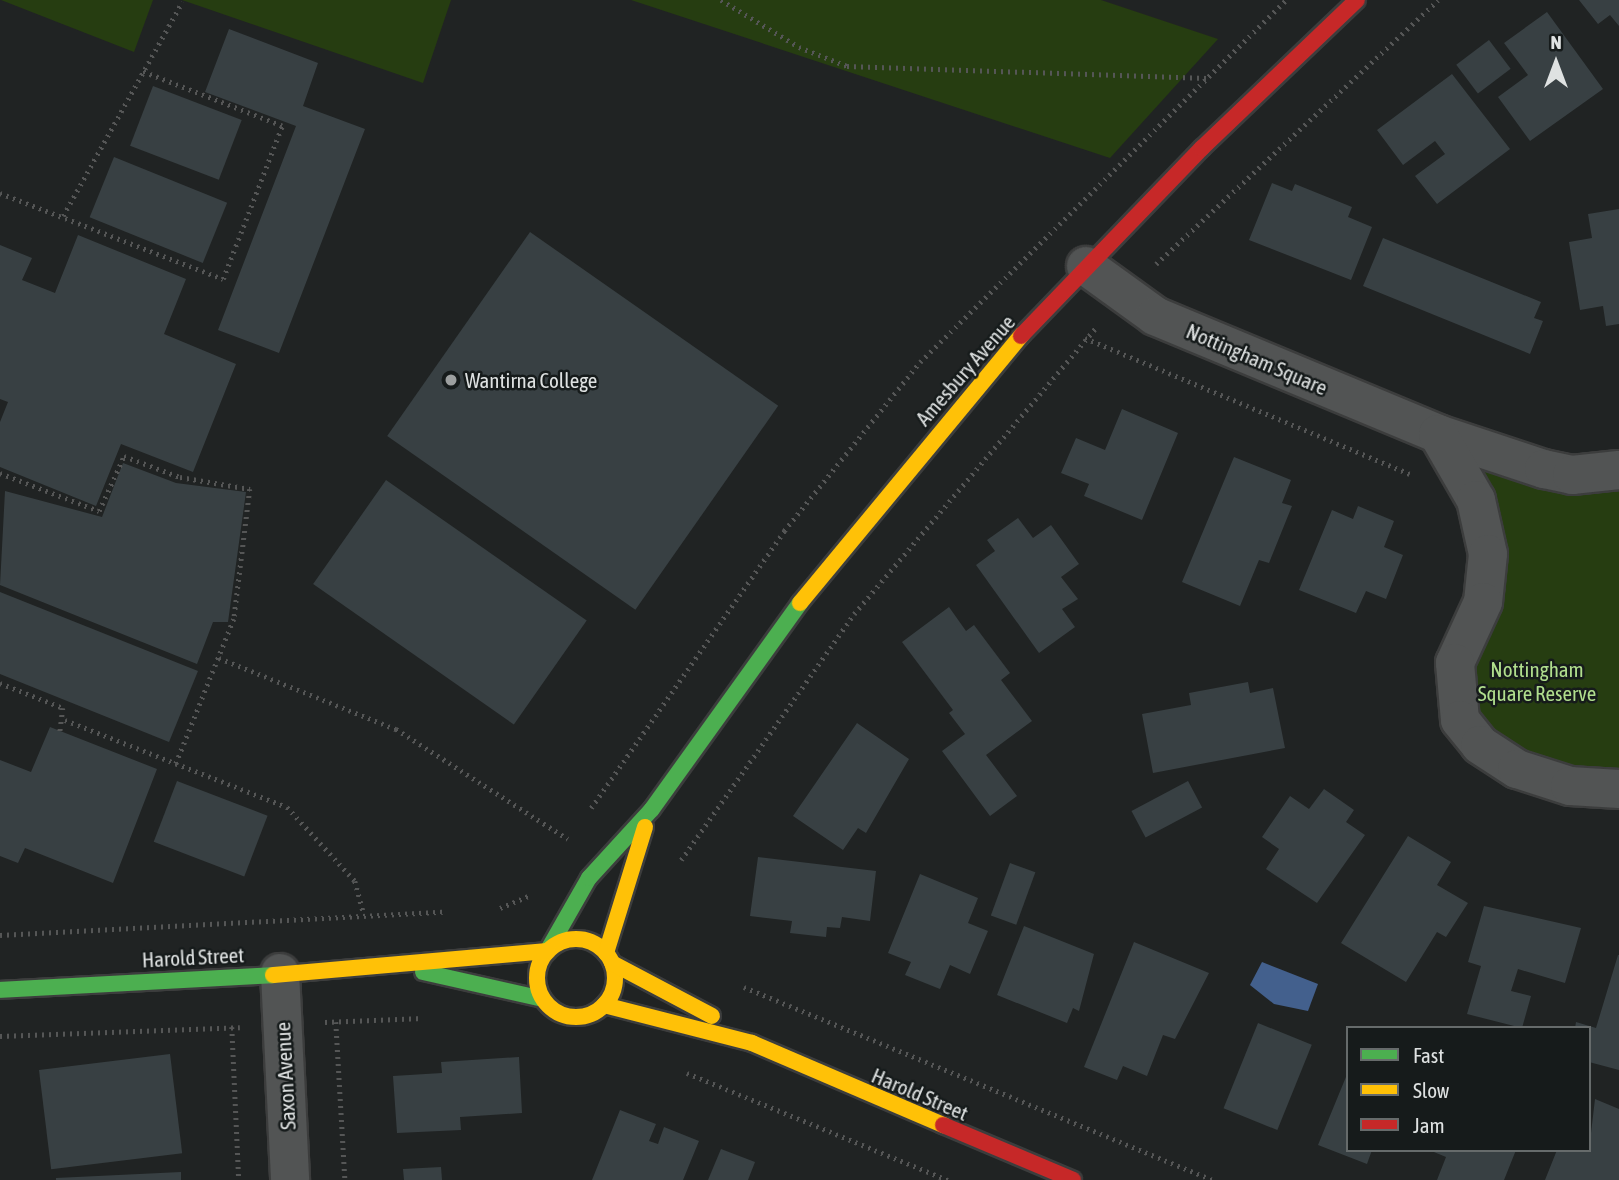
<!DOCTYPE html>
<style>
body{margin:0}
#map{position:relative;width:1619px;height:1180px;overflow:hidden;background:#202323;font-family:"Asap Condensed",sans-serif}
div>[style]{position:absolute}
.green>*{inset:0;background:#263d11}
.water>*{inset:0;background:#43608d}
.building>*{inset:0;background:#384043;transform-origin:0 0}
.path>*{height:4.5px;margin-top:-2.25px;transform-origin:0;background:repeating-linear-gradient(90deg,#555656 0 2px,transparent 0 7px)}
.roads{filter:drop-shadow(2px 0 #3c3d3d) drop-shadow(-2px 0 #3c3d3d) drop-shadow(0 2px #3c3d3d) drop-shadow(0 -2px #3c3d3d)}
.street>*{height:38px;margin:-19px;padding:0 19px;transform-origin:19px;border-radius:19px;background:#525454}
.fast>*{height:16px;margin:-8px;padding:0 8px;transform-origin:8px;border-radius:8px;background:#4caf50}
.slow>*{height:16px;margin:-8px;padding:0 8px;transform-origin:8px;border-radius:8px;background:#ffc107}
.slow>.ring{margin:-8px;padding:0;box-sizing:content-box;background:none;border:16px solid #ffc107;border-radius:50%}
.jam>*{height:16px;margin:-8px;padding:0 8px;transform-origin:8px;border-radius:8px;background:#c62828}
.dots>*{width:19px;height:19px;translate:-50% -50%;box-sizing:border-box;border:4px solid #161b1b;border-radius:50%}
span{translate:-50% -50%;white-space:nowrap;text-align:center;line-height:1.15;-webkit-text-stroke:5px #161b1b;paint-order:stroke}
.street-label{font-size:21px;color:#dfe2e2}
.poi-label{font-size:21px;color:#dfe2e2}
.left{translate:0 -50%;text-align:left}
.park-label{font-size:21px;color:#b0de8d}
.legend{position:absolute;left:1346px;top:1026px;width:245px;height:126px;box-sizing:border-box;background:#161b1b;border:2px solid #666b6b;margin:0;padding:9px 12px;list-style:none;font-size:21px;color:#dfe2e2}
.legend li{display:flex;align-items:center;gap:14px;height:35px}
.legend b{width:35px;border:2px solid #666b6b}
.north{position:absolute;left:1521px;top:28px;width:70px;height:70px;-webkit-text-stroke:5px #161b1b;paint-order:stroke;rotate:0deg;font-size:19px;font-weight:700;line-height:28px;text-align:center;color:#dfe2e2}
.north::after{content:'';display:block;margin:auto;width:24px;height:32px;background:#dfe2e2;clip-path:polygon(50% 0,100% 100%,50% 72%,0 100%)}
</style>
<div id="map">
<div class="green">
<i style="clip-path:polygon(1px 0,153px 0,134px 52px)"></i>
<i style="clip-path:polygon(182px 0,451px 0,423px 83px)"></i>
<i style="clip-path:polygon(631px 0,1101px 0,1218px 39px,1110px 158px)"></i>
<i style="clip-path:polygon(1438px 434px,1619px 470px,1619px 789px,1600px 789px,1460px 720px,1489px 578px)"></i>
</div>
<div class="water">
<i style="clip-path:polygon(1262px 962px,1318px 984px,1308px 1011px,1274px 1004px,1250px 985px)"></i>
</div>
<div class="building">
<i style="clip-path:polygon(1579px 0,1619px 0,1619px 26px,1610px 15px,1598px 24px)"></i>
<i style="clip-path:polygon(1547px 12px,1603px 89px,1530px 141px,1498px 97px,1528px 75px,1504px 43px)"></i>
<i style="clip-path:polygon(229px 29px,318px 63px,303px 106px,365px 129px,279px 353px,218px 330px,296px 126px,205px 92px)"></i>
<i style="left:1489px;top:40px;width:36px;height:41px;rotate:53deg"></i>
<i style="clip-path:polygon(1452px 74px,1510px 149px,1437px 204px,1415px 176px,1445px 154px,1435px 141px,1403px 165px,1377px 130px)"></i>
<i style="left:153px;top:86px;width:95px;height:64px;rotate:21deg"></i>
<i style="left:114px;top:157px;width:122px;height:65px;rotate:22deg"></i>
<i style="clip-path:polygon(1272px 183px,1292px 191px,1295px 184px,1352px 207px,1348px 217px,1372px 227px,1351px 280px,1249px 240px)"></i>
<i style="clip-path:polygon(1619px 209px,1619px 324px,1606px 326px,1603px 306px,1580px 310px,1569px 242px,1592px 238px,1588px 214px)"></i>
<i style="left:530px;top:232px;width:303px;height:249px;rotate:35deg"></i>
<i style="clip-path:polygon(78px 235px,186px 279px,164px 334px,236px 364px,193px 472px,121px 444px,96px 506px,0 467px,0 422px,8px 402px,0 399px,0 245px,32px 258px,22px 280px,55px 293px)"></i>
<i style="clip-path:polygon(1383px 238px,1541px 302px,1534px 318px,1543px 321px,1530px 354px,1363px 286px)"></i>
<i style="clip-path:polygon(1122px 409px,1178px 433px,1142px 520px,1084px 496px,1089px 484px,1061px 473px,1076px 438px,1105px 450px)"></i>
<i style="clip-path:polygon(1234px 457px,1291px 480px,1282px 503px,1292px 506px,1269px 563px,1259px 560px,1240px 606px,1182px 582px)"></i>
<i style="clip-path:polygon(123px 463px,176px 483px,246px 492px,228px 622px,213px 622px,197px 664px,0 585px,5px 491px,102px 517px)"></i>
<i style="left:386px;top:480px;width:245px;height:127px;rotate:35deg"></i>
<i style="clip-path:polygon(1358px 506px,1394px 521px,1384px 547px,1403px 555px,1386px 599px,1366px 591px,1356px 613px,1299px 590px,1332px 510px,1353px 519px)"></i>
<i style="clip-path:polygon(1018px 518px,1033px 538px,1051px 525px,1079px 564px,1061px 577px,1078px 599px,1062px 609px,1075px 627px,1039px 653px,976px 565px,995px 551px,987px 540px)"></i>
<i style="clip-path:polygon(0 592px,198px 671px,169px 742px,0 674px)"></i>
<i style="clip-path:polygon(949px 607px,966px 631px,974px 625px,1010px 673px,1001px 680px,1032px 721px,986px 755px,1017px 796px,990px 816px,942px 751px,965px 734px,949px 713px,953px 710px,902px 642px)"></i>
<i style="clip-path:polygon(1248px 682px,1250px 693px,1273px 688px,1285px 748px,1153px 773px,1142px 714px,1191px 705px,1189px 693px)"></i>
<i style="clip-path:polygon(857px 723px,909px 759px,866px 833px,858px 828px,843px 850px,793px 816px)"></i>
<i style="clip-path:polygon(50px 727px,157px 769px,113px 883px,25px 848px,18px 863px,0 856px,0 760px,31px 772px)"></i>
<i style="left:177px;top:781px;width:97px;height:65px;rotate:21deg"></i>
<i style="left:1188px;top:781px;width:30px;height:64px;rotate:62deg"></i>
<i style="clip-path:polygon(1324px 789px,1354px 810px,1346px 822px,1365px 835px,1317px 903px,1266px 869px,1279px 849px,1262px 837px,1290px 796px,1309px 809px)"></i>
<i style="clip-path:polygon(1408px 836px,1451px 862px,1437px 885px,1468px 903px,1446px 937px,1437px 932px,1406px 982px,1341px 943px)"></i>
<i style="clip-path:polygon(758px 857px,876px 871px,870px 921px,842px 917px,840px 928px,827px 927px,826px 937px,790px 933px,792px 921px,750px 916px)"></i>
<i style="left:1010px;top:863px;width:27px;height:56px;rotate:20deg"></i>
<i style="clip-path:polygon(920px 874px,978px 898px,968px 923px,988px 931px,970px 974px,950px 965px,940px 989px,905px 975px,911px 962px,888px 953px)"></i>
<i style="clip-path:polygon(1484px 906px,1581px 928px,1565px 983px,1518px 969px,1511px 991px,1531px 996px,1522px 1028px,1467px 1014px,1481px 966px,1468px 962px)"></i>
<i style="clip-path:polygon(1024px 926px,1094px 954px,1079px 1011px,1073px 1008px,1067px 1023px,997px 995px)"></i>
<i style="clip-path:polygon(1134px 942px,1209px 973px,1175px 1039px,1163px 1035px,1147px 1076px,1123px 1066px,1117px 1080px,1084px 1067px)"></i>
<i style="clip-path:polygon(1618px 955px,1619px 955px,1619px 1070px,1589px 1062px,1589px 1028px,1575px 1028px,1576px 1022px,1596px 1028px)"></i>
<i style="left:1258px;top:1023px;width:58px;height:92px;rotate:22deg"></i>
<i style="left:170px;top:1054px;width:100px;height:132px;rotate:83deg"></i>
<i style="clip-path:polygon(519px 1057px,522px 1113px,460px 1117px,461px 1130px,397px 1133px,393px 1076px,442px 1073px,441px 1062px)"></i>
<i style="clip-path:polygon(1348px 1072px,1348px 1150px,1372px 1150px,1367px 1164px,1318px 1145px)"></i>
<i style="clip-path:polygon(1595px 1099px,1619px 1109px,1619px 1180px,1545px 1180px,1557px 1150px,1589px 1150px)"></i>
<i style="clip-path:polygon(620px 1110px,656px 1124px,649px 1141px,658px 1144px,664px 1127px,699px 1141px,683px 1180px,592px 1180px)"></i>
<i style="clip-path:polygon(721px 1149px,755px 1162px,748px 1180px,708px 1180px)"></i>
<i style="clip-path:polygon(1429px 1150px,1516px 1150px,1504px 1180px,1437px 1180px,1446px 1157px)"></i>
<i style="clip-path:polygon(441px 1167px,442px 1180px,404px 1180px,403px 1169px)"></i>
<i style="clip-path:polygon(181px 1172px,181px 1180px,56px 1180px,56px 1178px)"></i>
</div>
<div class="path">
<i style="left:721px;top:0;width:91px;rotate:31.1deg"></i>
<i style="left:799px;top:47px;width:52px;rotate:21.6deg"></i>
<i style="left:847px;top:66px;width:360px;rotate:1.9deg"></i>
<i style="left:0;top:193px;width:239px;rotate:21.1deg"></i>
<i style="left:223px;top:279px;width:164px;rotate:-68.9deg"></i>
<i style="left:282px;top:126px;width:151px;rotate:-158.7deg"></i>
<i style="left:63px;top:216px;width:245px;rotate:-60.9deg"></i>
<i style="left:1156px;top:264px;width:386px;rotate:-43.1deg"></i>
<i style="left:1085px;top:338px;width:352px;rotate:22.7deg"></i>
<i style="left:0;top:473px;width:106px;rotate:21deg"></i>
<i style="left:99px;top:511px;width:60px;rotate:-65.6deg"></i>
<i style="left:124px;top:456px;width:60px;rotate:20.6deg"></i>
<i style="left:180px;top:477px;width:71px;rotate:9.7deg"></i>
<i style="left:250px;top:489px;width:131px;rotate:97deg"></i>
<i style="left:234px;top:619px;width:156px;rotate:111.8deg"></i>
<i style="left:219px;top:658px;width:191px;rotate:21.9deg"></i>
<i style="left:396px;top:729px;width:204px;rotate:32.6deg"></i>
<i style="left:0;top:683px;width:68px;rotate:21.6deg"></i>
<i style="left:63px;top:708px;width:24px;rotate:97deg"></i>
<i style="left:65px;top:720px;width:238px;rotate:21.4deg"></i>
<i style="left:287px;top:807px;width:100px;rotate:47.4deg"></i>
<i style="left:355px;top:881px;width:34px;rotate:75deg"></i>
<i style="left:591px;top:808px;width:338px;rotate:-55.1deg"></i>
<i style="left:784px;top:531px;width:217px;rotate:-51.2deg"></i>
<i style="left:920px;top:362px;width:515px;rotate:-44.69deg"></i>
<i style="left:681px;top:860px;width:301px;rotate:-54.9deg"></i>
<i style="left:854px;top:614px;width:377px;rotate:-49.8deg"></i>
<i style="left:500px;top:908px;width:33px;rotate:-23deg"></i>
<i style="left:0;top:935px;width:447px;rotate:-3deg"></i>
<i style="left:744px;top:987px;width:507px;rotate:22.37deg"></i>
<i style="left:325px;top:1022px;width:98px;rotate:-2.3deg"></i>
<i style="left:336px;top:1022px;width:158px;rotate:86.7deg"></i>
<i style="left:232px;top:1027px;width:153px;rotate:87.4deg"></i>
<i style="left:0;top:1036px;width:240px;rotate:-2.1deg"></i>
<i style="left:687px;top:1073px;width:282px;rotate:22.3deg"></i>
</div>
<div class="roads">
<div class="street">
<i style="left:1086px;top:266px;width:85px;rotate:35.9deg"></i>
<i style="left:1155px;top:316px;width:307px;rotate:22.6deg"></i>
<i style="left:1438px;top:434px;width:112px;rotate:18.3deg"></i>
<i style="left:1544px;top:469px;width:29px;rotate:12deg"></i>
<i style="left:1572px;top:475px;width:47px;rotate:-6.1deg"></i>
<i style="left:1438px;top:434px;width:76px;rotate:60.1deg"></i>
<i style="left:1476px;top:500px;width:55px;rotate:77.5deg"></i>
<i style="left:1488px;top:554px;width:48px;rotate:95.9deg"></i>
<i style="left:1483px;top:602px;width:67px;rotate:114.7deg"></i>
<i style="left:1455px;top:663px;width:57px;rotate:85deg"></i>
<i style="left:1460px;top:720px;width:32px;rotate:51deg"></i>
<i style="left:1480px;top:745px;width:44px;rotate:33deg"></i>
<i style="left:1517px;top:769px;width:56px;rotate:17.8deg"></i>
<i style="left:1570px;top:786px;width:49px;rotate:3.5deg"></i>
<i style="left:280px;top:973px;width:207px;rotate:87.2deg"></i>
</div>
<div class="fast">
<i style="left:549px;top:948px;width:81px;rotate:-60.3deg"></i>
<i style="left:589px;top:878px;width:93px;rotate:-47.6deg"></i>
<i style="left:652px;top:809px;width:254px;rotate:-54.3deg"></i>
<i style="left:423px;top:972px;width:123px;rotate:12.7deg"></i>
<i style="left:0;top:990px;width:273px;rotate:-3.1deg"></i>
</div>
<div class="slow">
<i style="left:800px;top:603px;width:347px;rotate:-50.4deg"></i>
<i class="ring" style="left:537px;top:939px;width:62px;height:62px"></i>
<i style="left:606px;top:953px;width:132px;rotate:-72.8deg"></i>
<i style="left:612px;top:963px;width:113px;rotate:27.9deg"></i>
<i style="left:273px;top:975px;width:276px;rotate:-5deg"></i>
<i style="left:604px;top:1005px;width:153px;rotate:14.4deg"></i>
<i style="left:752px;top:1043px;width:208px;rotate:23.2deg"></i>
</div>
<div class="jam">
<i style="left:1021px;top:336px;width:261px;rotate:-46.1deg"></i>
<i style="left:1202px;top:148px;width:214px;rotate:-43.7deg"></i>
<i style="left:943px;top:1125px;width:141px;rotate:22.9deg"></i>
</div>
</div>
<div class="dots">
<i style="left:451px;top:380px;background:#9c9f9f"></i>
</div>
<div class="street-label">
<span style="left:1257px;top:359px;rotate:23deg">Nottingham Square</span>
<span style="left:965px;top:370px;rotate:-49deg">Amesbury Avenue</span>
<span style="left:193px;top:957px;rotate:-3deg">Harold Street</span>
<span style="left:285px;top:1076px;rotate:-93deg">Saxon Avenue</span>
<span style="left:920px;top:1094px;rotate:23deg">Harold Street</span>
</div>
<div class="poi-label">
<span class="left" style="left:465px;top:380px">Wantirna College</span>
</div>
<div class="park-label">
<span style="left:1537px;top:681px">Nottingham<br>Square Reserve</span>
</div>
<ul class="legend">
<li><b style="height:9px;background:#4caf50"></b>Fast</li>
<li><b style="height:9px;background:#ffc107"></b>Slow</li>
<li><b style="height:9px;background:#c62828"></b>Jam</li>
</ul>
<div class="north">N</div>
</div>
